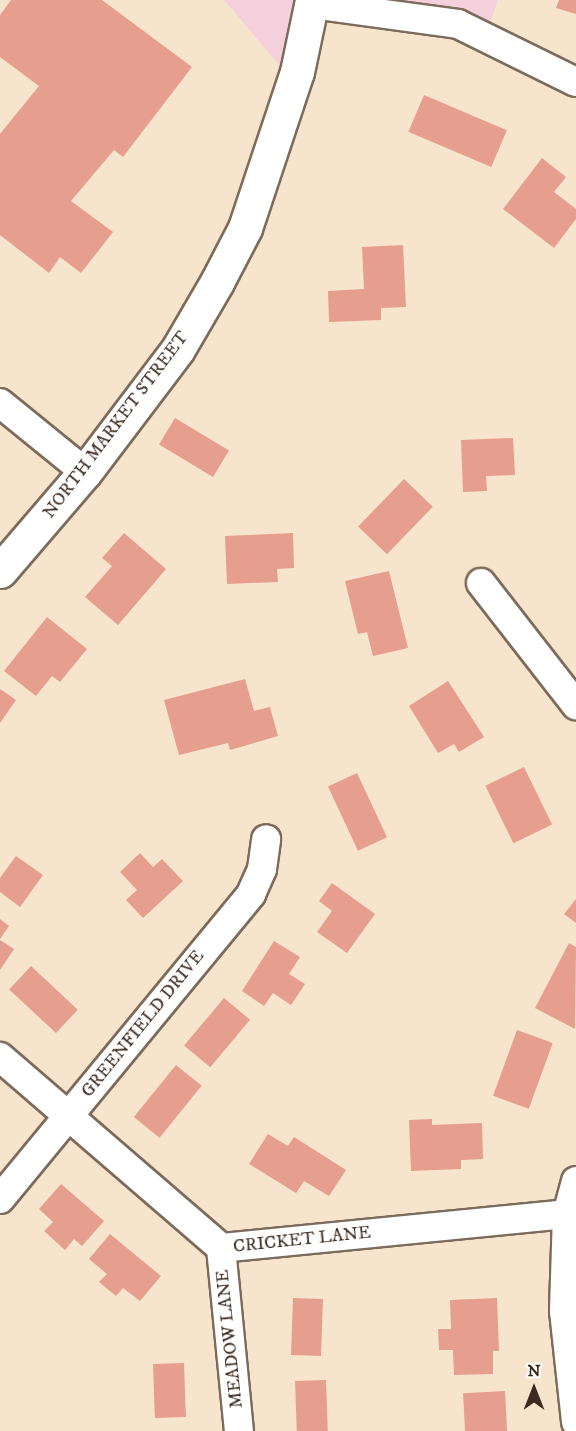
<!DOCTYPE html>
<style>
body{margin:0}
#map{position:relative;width:576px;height:1431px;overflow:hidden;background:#f6e4cc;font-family:"IM FELL DW Pica",serif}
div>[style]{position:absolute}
.built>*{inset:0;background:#f4cfdc}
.building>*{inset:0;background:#e69e8f;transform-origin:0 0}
.roads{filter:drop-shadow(2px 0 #7c6b5b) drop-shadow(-2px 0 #7c6b5b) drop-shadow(0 2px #7c6b5b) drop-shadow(0 -2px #7c6b5b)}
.minor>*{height:28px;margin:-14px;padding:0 14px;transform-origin:14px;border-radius:14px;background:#fff}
.tertiary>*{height:33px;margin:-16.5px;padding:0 16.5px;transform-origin:16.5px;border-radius:16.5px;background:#fff}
span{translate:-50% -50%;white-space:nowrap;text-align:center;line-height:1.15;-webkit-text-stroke:4.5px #fff;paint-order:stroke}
.street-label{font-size:18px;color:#3b2a1e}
.north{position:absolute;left:504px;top:1359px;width:60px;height:60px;-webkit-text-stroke:4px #fff;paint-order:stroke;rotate:0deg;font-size:16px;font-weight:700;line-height:24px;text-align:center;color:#3b2a1e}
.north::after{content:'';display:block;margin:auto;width:21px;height:27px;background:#3b2a1e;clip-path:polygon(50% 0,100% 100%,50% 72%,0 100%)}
</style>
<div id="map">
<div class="built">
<i style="clip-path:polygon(224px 0,498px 0,485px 37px,312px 4px,294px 82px)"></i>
</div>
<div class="building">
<i style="clip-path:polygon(11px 0,102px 0,192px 67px,123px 157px,114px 150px,71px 201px,113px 232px,81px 273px,60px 257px,49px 273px,0 235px,0 134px,39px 86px,0 57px,0 15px)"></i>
<i style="clip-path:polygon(559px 0,576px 0,576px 14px,556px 8px)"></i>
<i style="left:424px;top:95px;width:90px;height:40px;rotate:23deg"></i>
<i style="clip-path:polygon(542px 158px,566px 177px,554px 192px,576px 209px,576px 219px,554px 248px,503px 209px)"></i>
<i style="clip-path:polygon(403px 245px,406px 307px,381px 308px,381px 320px,329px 322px,328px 291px,364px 289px,362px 247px)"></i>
<i style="left:175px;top:418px;width:63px;height:31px;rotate:31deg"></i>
<i style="clip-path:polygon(513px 438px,515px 475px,486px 476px,487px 491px,463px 492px,461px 440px)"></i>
<i style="left:404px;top:479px;width:40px;height:66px;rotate:44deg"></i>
<i style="clip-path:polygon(124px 533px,166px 569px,118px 625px,85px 597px,112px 566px,102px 558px)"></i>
<i style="clip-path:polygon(293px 533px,294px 568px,277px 569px,278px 582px,227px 584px,225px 536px)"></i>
<i style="clip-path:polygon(389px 571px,408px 648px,373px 656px,367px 632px,358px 634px,345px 581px)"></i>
<i style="clip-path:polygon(47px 617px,87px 649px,60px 682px,52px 676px,36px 696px,4px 671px)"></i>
<i style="clip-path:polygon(245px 679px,254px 711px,270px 707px,278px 736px,230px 750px,228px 743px,179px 755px,164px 700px)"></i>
<i style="clip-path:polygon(448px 681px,484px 737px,459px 752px,454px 744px,438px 753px,409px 706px)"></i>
<i style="clip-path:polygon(0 689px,16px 700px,0 723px)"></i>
<i style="left:524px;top:767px;width:64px;height:43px;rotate:64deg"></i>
<i style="left:357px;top:773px;width:71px;height:32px;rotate:65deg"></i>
<i style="clip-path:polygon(140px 853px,153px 867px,162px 859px,183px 881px,143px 918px,126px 900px,137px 890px,120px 872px)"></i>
<i style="clip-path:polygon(16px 856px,43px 875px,20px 907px,0 892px,0 878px)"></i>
<i style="clip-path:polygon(332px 883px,375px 914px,347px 953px,317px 932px,332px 911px,319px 901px)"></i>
<i style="clip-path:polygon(576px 899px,576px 923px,564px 914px)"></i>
<i style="clip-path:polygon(0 919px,9px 926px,0 939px)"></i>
<i style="clip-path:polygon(0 940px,14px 949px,0 970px)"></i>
<i style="clip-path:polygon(274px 941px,300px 957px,289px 974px,305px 984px,291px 1005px,273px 993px,264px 1006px,242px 991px)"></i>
<i style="clip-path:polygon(569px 943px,576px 947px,575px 1029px,535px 1008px)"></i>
<i style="left:31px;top:966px;width:64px;height:32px;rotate:43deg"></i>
<i style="left:224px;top:998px;width:34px;height:62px;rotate:40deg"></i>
<i style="left:517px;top:1030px;width:38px;height:70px;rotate:20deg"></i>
<i style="left:176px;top:1065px;width:33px;height:67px;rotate:39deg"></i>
<i style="clip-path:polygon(432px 1119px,432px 1125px,482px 1123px,483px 1159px,461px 1160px,461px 1169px,411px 1171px,409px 1120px)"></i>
<i style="clip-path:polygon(268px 1134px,288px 1146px,294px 1137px,346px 1170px,329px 1196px,304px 1181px,296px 1193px,249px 1164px)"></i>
<i style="clip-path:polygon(61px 1184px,104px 1221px,82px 1246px,74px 1239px,65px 1250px,44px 1231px,53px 1222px,39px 1209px)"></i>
<i style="clip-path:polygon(110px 1234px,161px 1276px,140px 1301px,123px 1288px,116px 1296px,99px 1282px,107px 1274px,89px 1259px)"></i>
<i style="left:293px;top:1298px;width:30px;height:57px;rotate:2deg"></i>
<i style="clip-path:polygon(497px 1298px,499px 1351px,493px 1351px,493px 1374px,454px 1375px,453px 1350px,439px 1350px,438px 1329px,451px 1329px,450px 1300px)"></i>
<i style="left:184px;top:1363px;width:54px;height:31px;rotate:88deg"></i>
<i style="left:326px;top:1380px;width:51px;height:31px;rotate:88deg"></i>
<i style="left:505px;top:1391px;width:40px;height:42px;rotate:87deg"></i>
</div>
<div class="roads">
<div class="minor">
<i style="left:311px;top:4px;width:148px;rotate:7.7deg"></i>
<i style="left:458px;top:24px;width:131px;rotate:26.2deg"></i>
<i style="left:0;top:403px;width:109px;rotate:39.1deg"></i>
<i style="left:481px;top:583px;width:155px;rotate:52.1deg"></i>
<i style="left:0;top:1057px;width:292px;rotate:40.8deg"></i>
<i style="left:221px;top:1248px;width:348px;rotate:-5.6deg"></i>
<i style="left:576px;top:1181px;width:34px;rotate:105deg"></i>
<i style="left:567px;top:1214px;width:97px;rotate:91.8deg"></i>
<i style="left:564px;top:1311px;width:112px;rotate:83.8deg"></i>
<i style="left:0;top:1199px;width:395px;rotate:-50.5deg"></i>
<i style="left:251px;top:894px;width:27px;rotate:-66deg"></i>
<i style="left:262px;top:869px;width:30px;rotate:-82deg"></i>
<i style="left:221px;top:1248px;width:184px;rotate:84.4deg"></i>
</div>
<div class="tertiary">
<i style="left:0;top:571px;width:130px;rotate:-49.4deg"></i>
<i style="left:85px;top:472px;width:154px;rotate:-52.9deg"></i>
<i style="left:178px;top:349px;width:78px;rotate:-59.8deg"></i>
<i style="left:217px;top:282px;width:61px;rotate:-62.6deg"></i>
<i style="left:245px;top:228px;width:164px;rotate:-71.6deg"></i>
<i style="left:297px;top:72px;width:74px;rotate:-78.2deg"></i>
</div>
</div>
<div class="street-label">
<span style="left:116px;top:425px;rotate:-53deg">NORTH MARKET STREET</span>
<span style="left:143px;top:1024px;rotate:-51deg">GREENFIELD DRIVE</span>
<span style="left:302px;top:1240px;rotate:-6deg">CRICKET LANE</span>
<span style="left:230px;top:1339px;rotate:-96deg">MEADOW LANE</span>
</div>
<div class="north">N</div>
</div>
